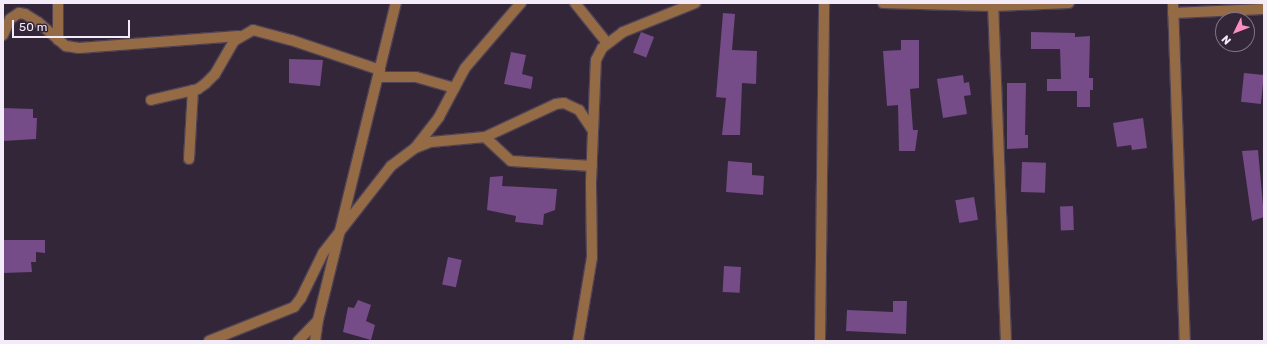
<!DOCTYPE html>
<style>
body{margin:0}
#map{position:relative;width:1267px;height:344px;overflow:hidden;background:#332639;font-family:Rubik,sans-serif}
div>[style]{position:absolute}
.building>*{inset:0;background:#754b88;transform-origin:0 0}
.roads{filter:drop-shadow(1px 0 #4e4254) drop-shadow(-1px 0 #4e4254) drop-shadow(0 1px #4e4254) drop-shadow(0 -1px #4e4254)}
.minor>*{height:10px;margin:-5px;padding:0 5px;transform-origin:5px;border-radius:5px;background:#956b46}
span{translate:-50% -50%;white-space:nowrap;text-align:center;line-height:1.15;-webkit-text-stroke:4px #332639;paint-order:stroke}
.frame{position:absolute;inset:0;border:4px solid #f4ebf8;pointer-events:none}
.north{position:absolute;left:1215px;top:12px;width:40px;height:40px;box-sizing:border-box;background:#332639;border:1px solid #807585;border-radius:50%;rotate:227deg;font-size:11px;font-weight:700;line-height:16px;text-align:center;color:#f4ebf8}
.north::after{content:'';display:block;margin:auto;width:14px;height:18px;background:#fc8fc2;clip-path:polygon(50% 0,100% 100%,50% 72%,0 100%)}
.scale{position:absolute;left:12px;top:20px;width:118px;height:18px;box-sizing:border-box;border:2px solid #f4ebf8;border-top:0;padding-left:5px;font-size:12px;line-height:14px;white-space:nowrap;color:#f4ebf8;-webkit-text-stroke:3px #332639;paint-order:stroke}
</style>
<div id="map">
<div class="building">
<i style="clip-path:polygon(723px 13px,735px 14px,732px 50px,757px 51px,756px 84px,742px 83px,740px 135px,722px 135px,726px 98px,716px 97px)"></i>
<i style="left:641px;top:32px;width:14px;height:22px;rotate:21deg"></i>
<i style="clip-path:polygon(1031px 32px,1075px 33px,1075px 37px,1090px 36px,1089px 78px,1093px 78px,1093px 90px,1090px 90px,1090px 107px,1077px 107px,1077px 91px,1047px 91px,1047px 79px,1061px 79px,1060px 49px,1031px 49px)"></i>
<i style="clip-path:polygon(901px 40px,919px 40px,919px 88px,910px 89px,913px 130px,918px 130px,915px 151px,899px 151px,898px 105px,887px 106px,883px 51px,901px 50px)"></i>
<i style="clip-path:polygon(511px 52px,526px 55px,522px 74px,533px 77px,531px 89px,504px 84px)"></i>
<i style="clip-path:polygon(289px 59px,323px 60px,320px 86px,289px 83px)"></i>
<i style="left:1244px;top:73px;width:20px;height:29px;rotate:6deg"></i>
<i style="clip-path:polygon(963px 75px,964px 83px,969px 82px,971px 95px,964px 96px,967px 114px,943px 118px,937px 79px)"></i>
<i style="clip-path:polygon(1007px 83px,1026px 83px,1025px 135px,1028px 135px,1028px 148px,1007px 149px)"></i>
<i style="clip-path:polygon(3px 108px,33px 109px,33px 118px,37px 118px,36px 139px,3px 141px)"></i>
<i style="clip-path:polygon(1143px 118px,1147px 148px,1132px 150px,1131px 145px,1117px 147px,1113px 123px)"></i>
<i style="clip-path:polygon(1258px 150px,1264px 217px,1252px 221px,1242px 151px)"></i>
<i style="clip-path:polygon(728px 161px,752px 163px,752px 175px,764px 176px,763px 195px,726px 192px)"></i>
<i style="left:1022px;top:162px;width:24px;height:30px;rotate:2deg"></i>
<i style="clip-path:polygon(503px 176px,502px 186px,557px 189px,555px 210px,544px 214px,543px 225px,515px 222px,516px 216px,487px 210px,490px 177px)"></i>
<i style="left:974px;top:197px;width:23px;height:19px;rotate:80deg"></i>
<i style="left:1073px;top:206px;width:24px;height:13px;rotate:88deg"></i>
<i style="clip-path:polygon(3px 240px,45px 240px,45px 253px,36px 252px,36px 262px,31px 262px,32px 272px,3px 273px)"></i>
<i style="left:448px;top:257px;width:14px;height:28px;rotate:12deg"></i>
<i style="left:724px;top:266px;width:17px;height:26px;rotate:3deg"></i>
<i style="clip-path:polygon(358px 300px,371px 305px,366px 321px,375px 325px,371px 340px,343px 332px,348px 307px,354px 308px)"></i>
<i style="clip-path:polygon(893px 301px,907px 301px,906px 334px,846px 331px,847px 310px,893px 312px)"></i>
</div>
<div class="roads">
<div class="minor">
<i style="left:58px;top:3px;width:37px;rotate:90deg"></i>
<i style="left:575px;top:3px;width:51px;rotate:51.3deg"></i>
<i style="left:883px;top:3px;width:110px;rotate:1.6deg"></i>
<i style="left:993px;top:6px;width:76px;rotate:-2.3deg"></i>
<i style="left:993px;top:3px;width:338px;rotate:87.8deg"></i>
<i style="left:1173px;top:3px;width:338px;rotate:88deg"></i>
<i style="left:1173px;top:13px;width:91px;rotate:-2.5deg"></i>
<i style="left:3px;top:35px;width:17px;rotate:-66deg"></i>
<i style="left:10px;top:19px;width:11px;rotate:-34deg"></i>
<i style="left:19px;top:13px;width:6px;rotate:9deg"></i>
<i style="left:25px;top:14px;width:15px;rotate:32deg"></i>
<i style="left:38px;top:22px;width:37px;rotate:41deg"></i>
<i style="left:66px;top:46px;width:13px;rotate:9deg"></i>
<i style="left:79px;top:48px;width:160px;rotate:-4.3deg"></i>
<i style="left:378px;top:77px;width:38px"></i>
<i style="left:416px;top:77px;width:40px;rotate:16deg"></i>
<i style="left:151px;top:100px;width:48px;rotate:-13.2deg"></i>
<i style="left:198px;top:89px;width:9px;rotate:-36deg"></i>
<i style="left:205px;top:84px;width:14px;rotate:-45deg"></i>
<i style="left:215px;top:74px;width:38px;rotate:-60deg"></i>
<i style="left:234px;top:41px;width:22px;rotate:-30deg"></i>
<i style="left:253px;top:30px;width:39px;rotate:15deg"></i>
<i style="left:291px;top:40px;width:94px;rotate:18.6deg"></i>
<i style="left:485px;top:137px;width:35px;rotate:43deg"></i>
<i style="left:511px;top:161px;width:81px;rotate:3.5deg"></i>
<i style="left:415px;top:148px;width:39px;rotate:-52deg"></i>
<i style="left:439px;top:117px;width:55px;rotate:-62deg"></i>
<i style="left:465px;top:68px;width:86px;rotate:-49.3deg"></i>
<i style="left:189px;top:159px;width:69px;rotate:-86.7deg"></i>
<i style="left:209px;top:341px;width:92px;rotate:-21.8deg"></i>
<i style="left:294px;top:307px;width:11px;rotate:-52deg"></i>
<i style="left:301px;top:298px;width:50px;rotate:-63.9deg"></i>
<i style="left:323px;top:253px;width:110px;rotate:-52deg"></i>
<i style="left:391px;top:166px;width:30px;rotate:-37deg"></i>
<i style="left:415px;top:148px;width:17px;rotate:-21deg"></i>
<i style="left:431px;top:142px;width:54px;rotate:-5.3deg"></i>
<i style="left:485px;top:137px;width:78px;rotate:-24.9deg"></i>
<i style="left:556px;top:104px;width:8px;rotate:-7deg"></i>
<i style="left:564px;top:103px;width:17px;rotate:25deg"></i>
<i style="left:579px;top:110px;width:25px;rotate:56deg"></i>
<i style="left:298px;top:341px;width:29px;rotate:-46deg"></i>
<i style="left:315px;top:341px;width:21px;rotate:-82deg"></i>
<i style="left:318px;top:320px;width:326px;rotate:-76.2deg"></i>
<i style="left:578px;top:341px;width:85px;rotate:-80.5deg"></i>
<i style="left:592px;top:257px;width:75px;rotate:-90.8deg"></i>
<i style="left:591px;top:182px;width:122px;rotate:-87.7deg"></i>
<i style="left:596px;top:60px;width:13px;rotate:-63deg"></i>
<i style="left:602px;top:48px;width:26px;rotate:-37deg"></i>
<i style="left:623px;top:32px;width:78px;rotate:-21.9deg"></i>
<i style="left:820px;top:341px;width:338px;rotate:-89.3deg"></i>
</div>
</div>
<div class="frame"></div>
<div class="north">N</div>
<div class="scale">50 m</div>
</div>
